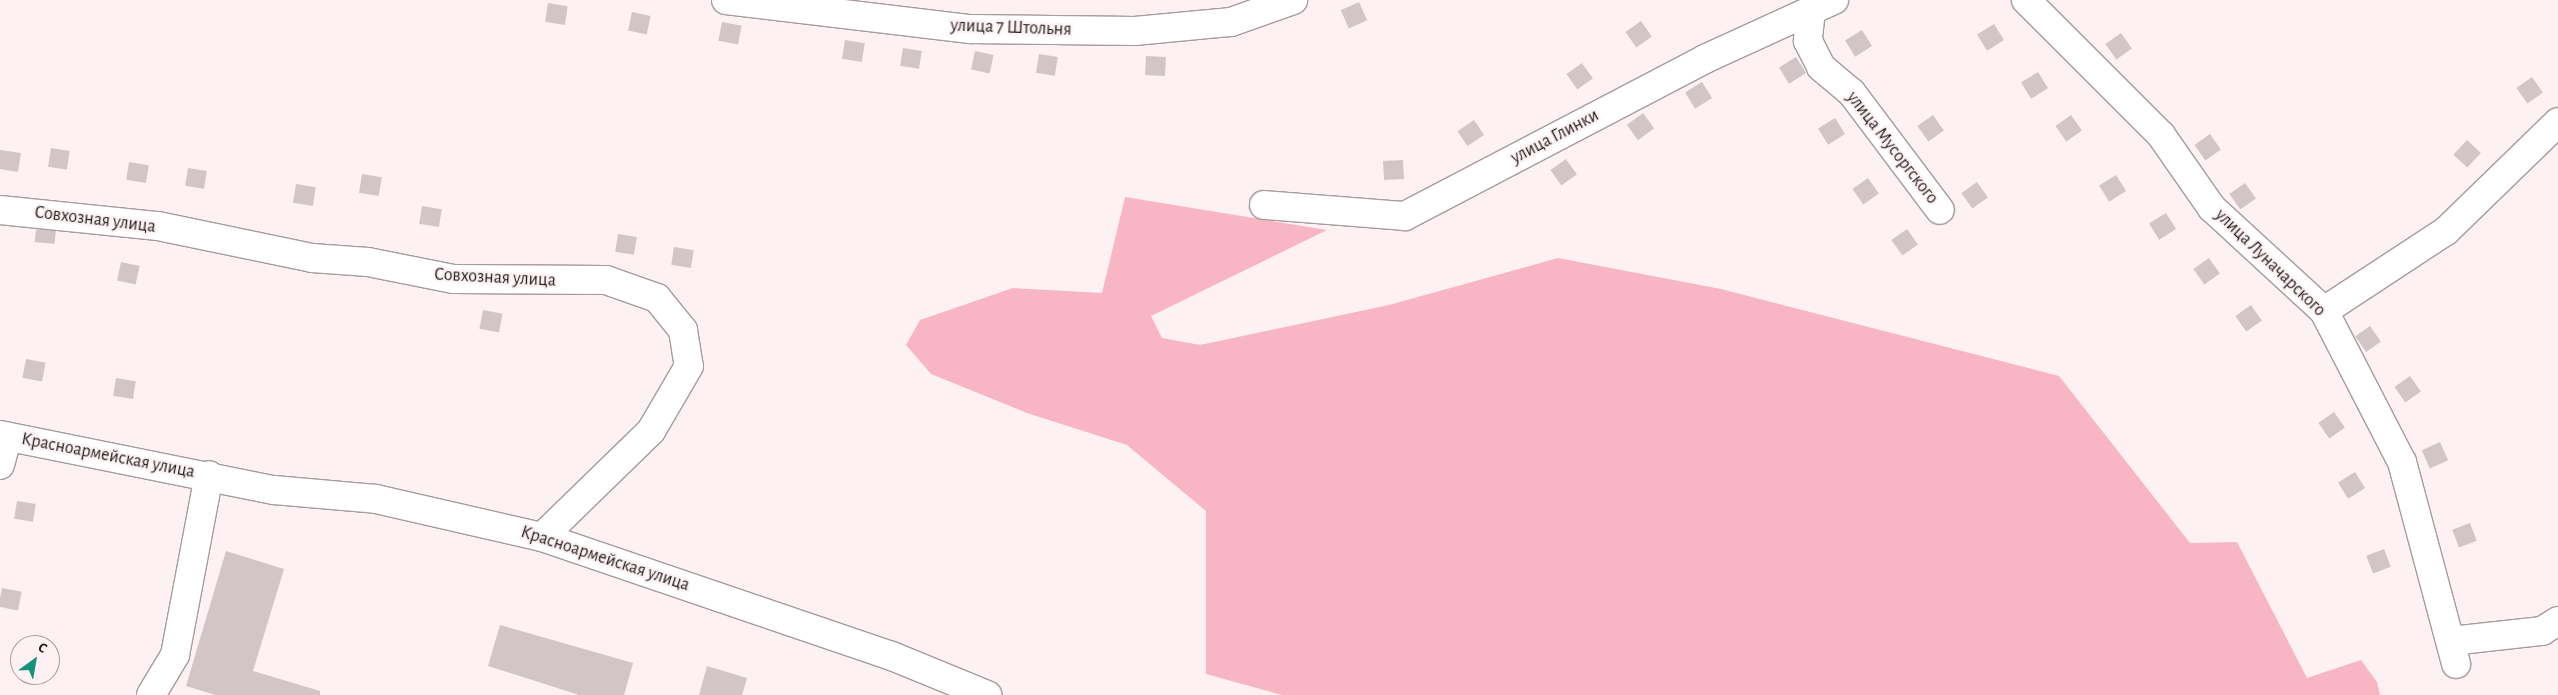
<!DOCTYPE html>
<meta charset="utf-8">
<style>
body{margin:0}
#map{position:relative;width:2558px;height:695px;overflow:hidden;background:#fef1f3;font-family:"Alegreya Sans",sans-serif}
div>[style]{position:absolute}
.green>*{inset:0;background:#f8b6c4}
.building>*{inset:0;background:#d1c5c8;transform-origin:0 0}
.roads{filter:drop-shadow(1px 0 #a69b9d) drop-shadow(-1px 0 #a69b9d) drop-shadow(0 1px #a69b9d) drop-shadow(0 -1px #a69b9d)}
.minor>*{height:28px;margin:-14px;padding:0 14px;transform-origin:14px;border-radius:14px;background:#fff}
span{translate:-50% -50%;white-space:nowrap;text-align:center;line-height:1.15;-webkit-text-stroke:4.5px #fef1f3;paint-order:stroke}
.street-label{font-size:18px;color:#201c1c}
.north{position:absolute;left:10px;top:635px;width:50px;height:50px;box-sizing:border-box;background:#fef1f3;border:1px solid #a59c9d;border-radius:50%;rotate:32deg;font-size:14px;font-weight:700;line-height:20px;text-align:center;color:#201c1c}
.north::after{content:'';display:block;margin:auto;width:18px;height:22px;background:#14937b;clip-path:polygon(50% 0,100% 100%,50% 72%,0 100%)}
</style>
<div id="map">
<div class="green">
<i style="clip-path:polygon(1125px 197px,1327px 230px,1151px 316px,1162px 338px,1200px 345px,1389px 305px,1558px 258px,1721px 289px,2059px 376px,2190px 543px,2237px 542px,2307px 678px,2361px 660px,2377px 682px,2380px 695px,1282px 695px,1206px 674px,1206px 511px,1127px 445px,1027px 413px,931px 374px,906px 345px,920px 320px,1013px 288px,1102px 293px)"></i>
</div>
<div class="building">
<i style="left:1359px;top:2px;width:20px;height:20px;rotate:66deg"></i>
<i style="left:548px;top:3px;width:20px;height:19px;rotate:9deg"></i>
<i style="left:632px;top:12px;width:19px;height:19px;rotate:12deg"></i>
<i style="left:1641px;top:21px;width:19px;height:19px;rotate:55deg"></i>
<i style="left:722px;top:22px;width:20px;height:19px;rotate:11deg"></i>
<i style="left:1994px;top:24px;width:19px;height:20px;rotate:58deg"></i>
<i style="left:1862px;top:30px;width:19px;height:20px;rotate:58deg"></i>
<i style="left:2121px;top:33px;width:19px;height:19px;rotate:55deg"></i>
<i style="left:845px;top:40px;width:20px;height:19px;rotate:9deg"></i>
<i style="left:903px;top:48px;width:19px;height:18px;rotate:9deg"></i>
<i style="left:975px;top:51px;width:19px;height:19px;rotate:12deg"></i>
<i style="left:1039px;top:54px;width:19px;height:19px;rotate:9deg"></i>
<i style="left:1146px;top:56px;width:20px;height:19px;rotate:3deg"></i>
<i style="left:1796px;top:57px;width:19px;height:20px;rotate:58deg"></i>
<i style="left:1582px;top:63px;width:19px;height:19px;rotate:55deg"></i>
<i style="left:2038px;top:72px;width:19px;height:20px;rotate:58deg"></i>
<i style="left:2532px;top:77px;width:19px;height:19px;rotate:55deg"></i>
<i style="left:1702px;top:82px;width:19px;height:20px;rotate:58deg"></i>
<i style="left:1643px;top:113px;width:19px;height:20px;rotate:54deg"></i>
<i style="left:1933px;top:115px;width:19px;height:19px;rotate:55deg"></i>
<i style="left:2071px;top:115px;width:19px;height:19px;rotate:55deg"></i>
<i style="left:1835px;top:118px;width:19px;height:20px;rotate:58deg"></i>
<i style="left:1474px;top:120px;width:18px;height:20px;rotate:56deg"></i>
<i style="left:2210px;top:134px;width:19px;height:19px;rotate:55deg"></i>
<i style="left:2467px;top:140px;width:19px;height:20px;rotate:43deg"></i>
<i style="left:51px;top:148px;width:19px;height:19px;rotate:9deg"></i>
<i style="clip-path:polygon(0 150px,21px 153px,18px 172px,0 169px)"></i>
<i style="left:1566px;top:159px;width:19px;height:19px;rotate:55deg"></i>
<i style="left:1403px;top:160px;width:19px;height:20px;rotate:87deg"></i>
<i style="left:129px;top:162px;width:20px;height:18px;rotate:9deg"></i>
<i style="left:188px;top:168px;width:19px;height:18px;rotate:9deg"></i>
<i style="left:362px;top:174px;width:20px;height:19px;rotate:9deg"></i>
<i style="left:2116px;top:175px;width:19px;height:20px;rotate:58deg"></i>
<i style="left:1868px;top:178px;width:19px;height:19px;rotate:55deg"></i>
<i style="left:1977px;top:182px;width:19px;height:19px;rotate:55deg"></i>
<i style="left:2245px;top:183px;width:19px;height:19px;rotate:55deg"></i>
<i style="left:296px;top:184px;width:20px;height:19px;rotate:9deg"></i>
<i style="left:422px;top:206px;width:20px;height:18px;rotate:9deg"></i>
<i style="left:2166px;top:213px;width:19px;height:20px;rotate:58deg"></i>
<i style="left:36px;top:229px;width:20px;height:13px;rotate:6deg"></i>
<i style="left:1907px;top:229px;width:19px;height:19px;rotate:55deg"></i>
<i style="left:618px;top:234px;width:19px;height:18px;rotate:9deg"></i>
<i style="left:674px;top:247px;width:20px;height:18px;rotate:9deg"></i>
<i style="left:2209px;top:258px;width:19px;height:19px;rotate:55deg"></i>
<i style="left:121px;top:262px;width:19px;height:19px;rotate:12deg"></i>
<i style="left:2251px;top:305px;width:19px;height:19px;rotate:55deg"></i>
<i style="left:483px;top:310px;width:20px;height:19px;rotate:11deg"></i>
<i style="left:2370px;top:326px;width:19px;height:18px;rotate:55deg"></i>
<i style="left:26px;top:359px;width:20px;height:19px;rotate:11deg"></i>
<i style="left:2410px;top:376px;width:19px;height:19px;rotate:55deg"></i>
<i style="left:116px;top:378px;width:20px;height:18px;rotate:9deg"></i>
<i style="left:2334px;top:412px;width:19px;height:19px;rotate:55deg"></i>
<i style="left:2440px;top:442px;width:20px;height:20px;rotate:66deg"></i>
<i style="left:2355px;top:472px;width:19px;height:20px;rotate:58deg"></i>
<i style="left:17px;top:501px;width:19px;height:18px;rotate:9deg"></i>
<i style="left:2470px;top:523px;width:19px;height:19px;rotate:69deg"></i>
<i style="left:2384px;top:549px;width:19px;height:19px;rotate:69deg"></i>
<i style="clip-path:polygon(226px 551px,284px 569px,253px 671px,320px 691px,320px 695px,215px 695px,186px 686px)"></i>
<i style="left:2px;top:588px;width:20px;height:19px;rotate:11deg"></i>
<i style="clip-path:polygon(500px 625px,633px 663px,624px 695px,579px 695px,488px 666px)"></i>
<i style="clip-path:polygon(707px 666px,747px 678px,742px 695px,699px 695px)"></i>
</div>
<div class="roads">
<div class="minor">
<i style="left:726px;top:0;width:246px;rotate:6.8deg"></i>
<i style="left:970px;top:29px;width:165px;rotate:0.7deg"></i>
<i style="left:1135px;top:31px;width:96px;rotate:-5.4deg"></i>
<i style="left:1231px;top:22px;width:66px;rotate:-19.5deg"></i>
<i style="left:2026px;top:0;width:191px;rotate:45deg"></i>
<i style="left:2161px;top:135px;width:89px;rotate:55.1deg"></i>
<i style="left:2212px;top:208px;width:152px;rotate:42.6deg"></i>
<i style="left:2324px;top:311px;width:170px;rotate:62.7deg"></i>
<i style="left:2402px;top:462px;width:209px;rotate:75deg"></i>
<i style="left:1811px;top:10px;width:31px;rotate:96deg"></i>
<i style="left:1808px;top:41px;width:29px;rotate:63deg"></i>
<i style="left:1821px;top:67px;width:40px;rotate:40deg"></i>
<i style="left:1852px;top:93px;width:146px;rotate:53.1deg"></i>
<i style="left:1264px;top:205px;width:141px;rotate:4.5deg"></i>
<i style="left:1405px;top:216px;width:339px;rotate:-27.6deg"></i>
<i style="left:1705px;top:59px;width:142px;rotate:-24.6deg"></i>
<i style="left:0;top:210px;width:159px;rotate:5.8deg"></i>
<i style="left:158px;top:226px;width:157px;rotate:11.7deg"></i>
<i style="left:312px;top:258px;width:56px;rotate:4.1deg"></i>
<i style="left:368px;top:262px;width:87px;rotate:11.3deg"></i>
<i style="left:453px;top:279px;width:153px;rotate:0.4deg"></i>
<i style="left:606px;top:280px;width:54px;rotate:19.4deg"></i>
<i style="left:657px;top:298px;width:41px;rotate:50.9deg"></i>
<i style="left:683px;top:330px;width:36px;rotate:81deg"></i>
<i style="left:689px;top:366px;width:75px;rotate:120.3deg"></i>
<i style="left:651px;top:431px;width:152px;rotate:135.8deg"></i>
<i style="left:2324px;top:311px;width:146px;rotate:-33.3deg"></i>
<i style="left:2446px;top:231px;width:156px;rotate:-44.2deg"></i>
<i style="left:0;top:435px;width:279px;rotate:11.4deg"></i>
<i style="left:274px;top:490px;width:102px;rotate:5deg"></i>
<i style="left:376px;top:499px;width:170px;rotate:12.9deg"></i>
<i style="left:542px;top:537px;width:370px;rotate:18.8deg"></i>
<i style="left:892px;top:656px;width:103px;rotate:22.3deg"></i>
<i style="left:0;top:465px;width:28px;rotate:-75deg"></i>
<i style="left:2451px;top:641px;width:92px;rotate:-6.3deg"></i>
<i style="left:2542px;top:631px;width:19px;rotate:-32deg"></i>
<i style="left:151px;top:695px;width:47px;rotate:-59deg"></i>
<i style="left:175px;top:655px;width:183px;rotate:-79.3deg"></i>
</div>
</div>
<div class="street-label">
<span style="left:1011px;top:28px;rotate:2deg">улица 7 Штольня</span>
<span style="left:1555px;top:137px;rotate:-28deg">улица Глинки</span>
<span style="left:1892px;top:148px;rotate:52deg">улица Мусоргского</span>
<span style="left:95px;top:220px;rotate:7deg">Совхозная улица</span>
<span style="left:2270px;top:263px;rotate:44deg">улица Луначарского</span>
<span style="left:495px;top:278px;rotate:3deg">Совхозная улица</span>
<span style="left:108px;top:456px;rotate:11deg">Красноармейская улица</span>
<span style="left:605px;top:559px;rotate:18deg">Красноармейская улица</span>
</div>
<div class="north">С</div>
</div>
